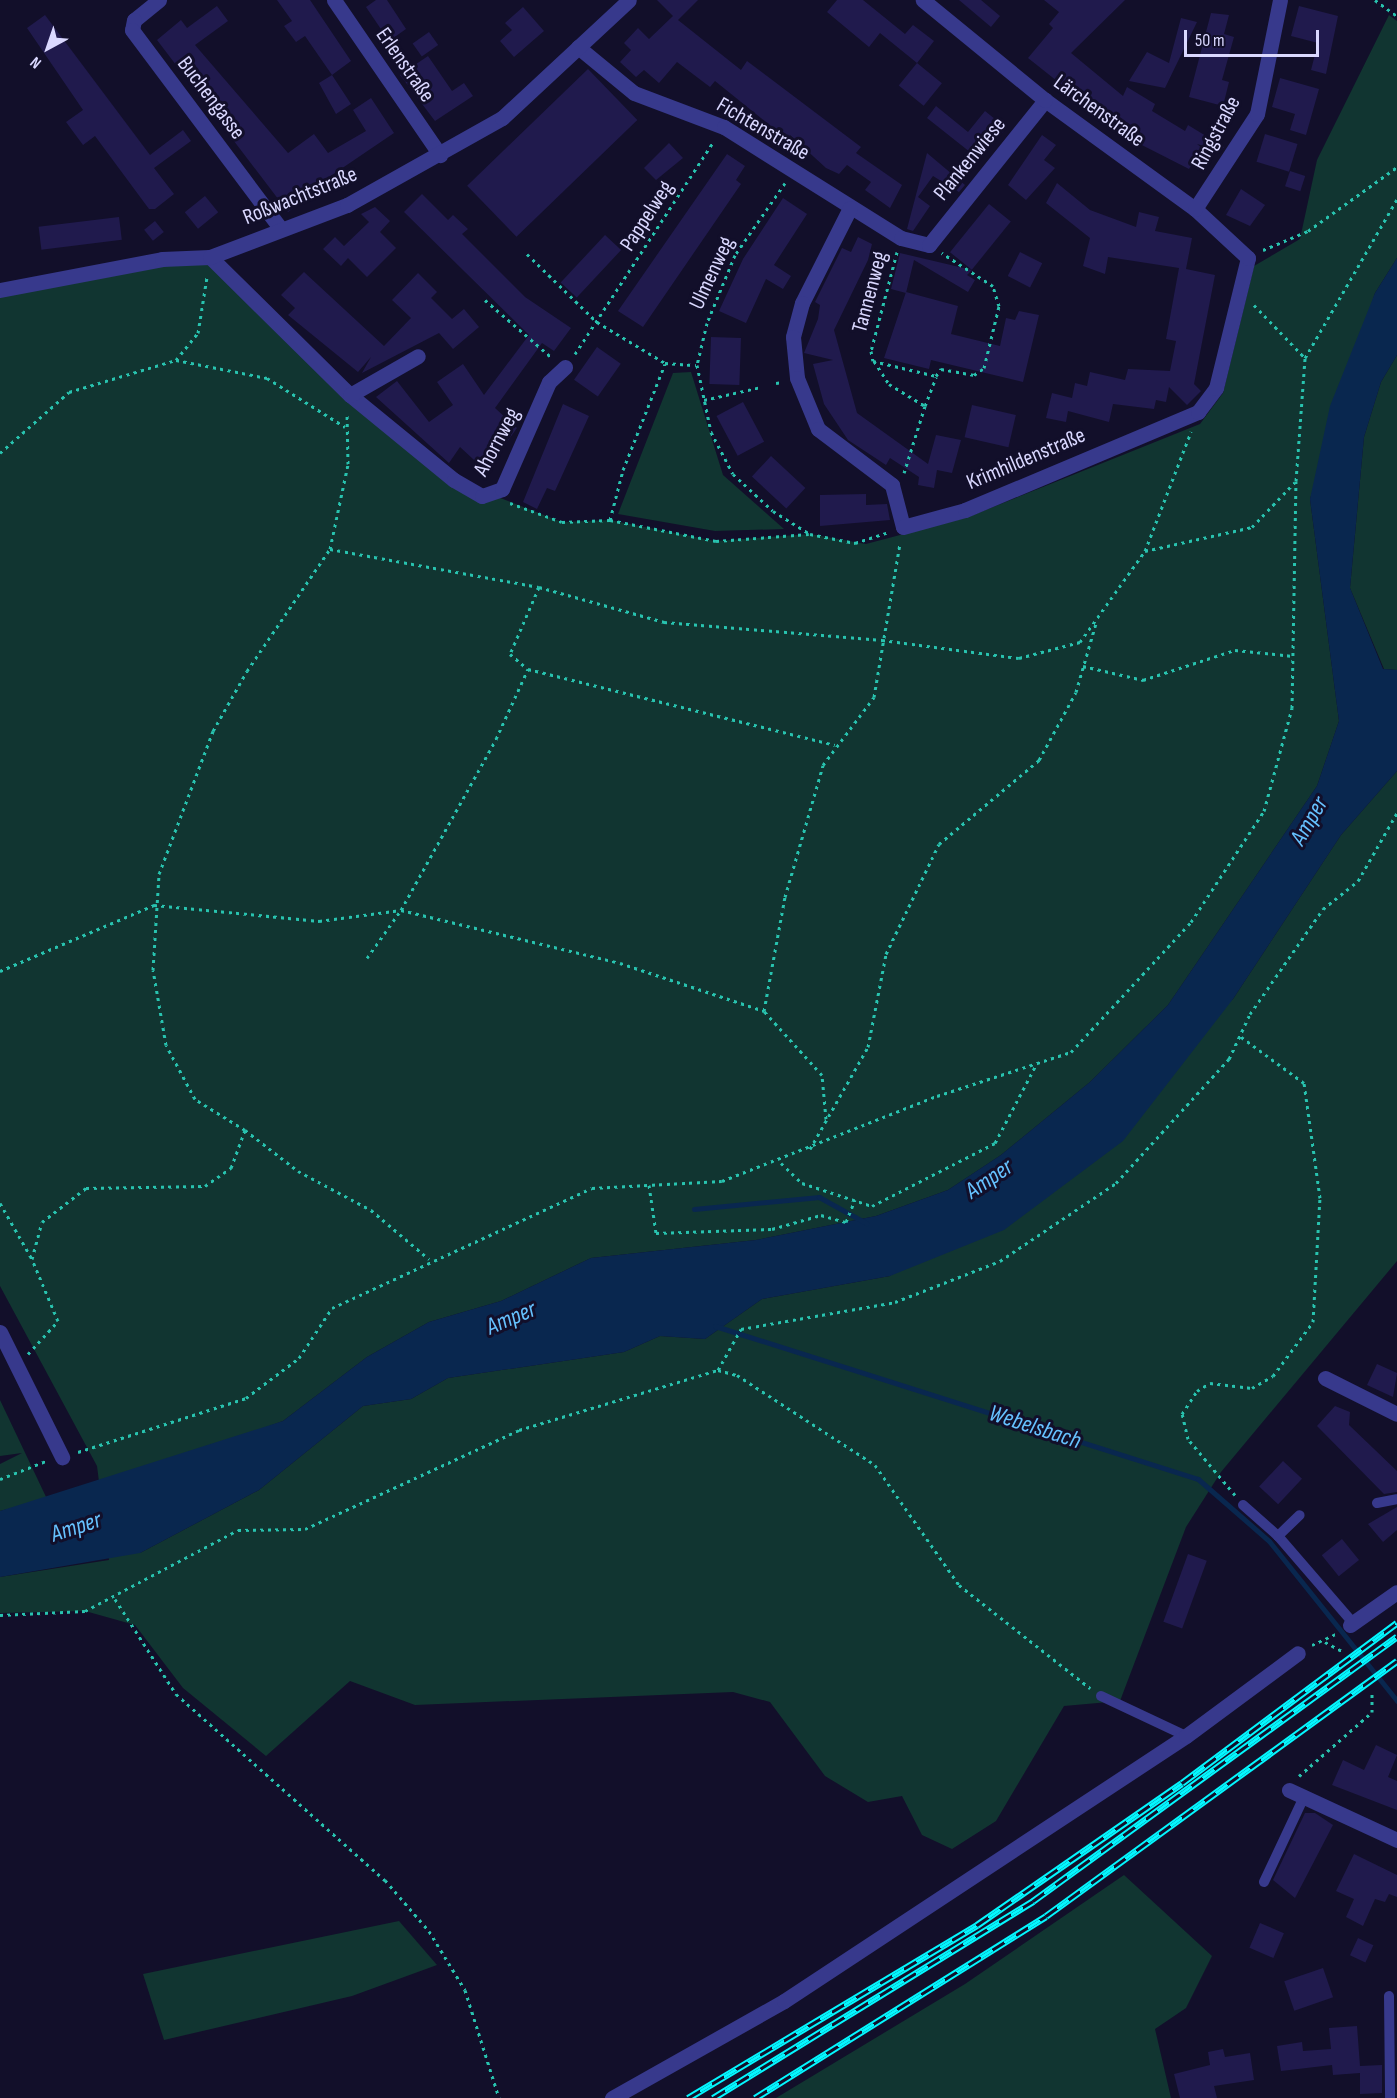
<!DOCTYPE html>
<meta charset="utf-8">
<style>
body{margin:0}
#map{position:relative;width:1397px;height:2098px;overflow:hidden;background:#120f2a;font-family:"Sofia Sans Condensed",sans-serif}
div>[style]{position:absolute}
.green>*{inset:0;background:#113531}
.water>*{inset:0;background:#09274f}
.stream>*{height:5px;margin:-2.5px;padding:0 2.5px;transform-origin:2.5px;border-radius:2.5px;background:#09274f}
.building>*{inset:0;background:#201a4d;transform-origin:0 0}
.path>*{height:3px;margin-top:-1.5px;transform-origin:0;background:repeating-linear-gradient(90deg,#28c3af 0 3px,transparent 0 7.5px)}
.service>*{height:10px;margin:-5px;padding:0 5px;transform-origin:5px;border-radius:5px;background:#37398c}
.minor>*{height:15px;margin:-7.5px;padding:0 7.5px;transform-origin:7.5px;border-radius:7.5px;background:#37398c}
.rail>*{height:7px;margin-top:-3.5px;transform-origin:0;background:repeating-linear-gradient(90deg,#120f2a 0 14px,#04f7ff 0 28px);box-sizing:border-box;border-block:2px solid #04f7ff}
span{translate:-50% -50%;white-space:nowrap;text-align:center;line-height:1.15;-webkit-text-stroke:6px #120f2a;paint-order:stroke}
.street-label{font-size:22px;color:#dad8ff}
.water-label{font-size:24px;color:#66c2ff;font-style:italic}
.north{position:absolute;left:18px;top:18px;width:60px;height:60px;-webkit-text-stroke:4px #120f2a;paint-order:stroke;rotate:220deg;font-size:16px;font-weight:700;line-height:24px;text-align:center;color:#dad8ff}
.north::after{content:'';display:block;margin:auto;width:21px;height:27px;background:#dad8ff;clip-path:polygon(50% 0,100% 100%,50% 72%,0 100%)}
.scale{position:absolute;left:1184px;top:30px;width:135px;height:27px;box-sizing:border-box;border:3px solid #dad8ff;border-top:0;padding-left:8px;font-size:18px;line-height:21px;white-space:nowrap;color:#dad8ff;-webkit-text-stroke:4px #120f2a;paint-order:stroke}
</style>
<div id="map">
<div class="green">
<i style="clip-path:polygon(1389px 15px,1397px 21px,1397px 258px,1375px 293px,1310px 499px,1339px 721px,1317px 786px,1168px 1005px,1090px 1082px,1001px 1155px,948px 1190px,876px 1216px,756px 1240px,591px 1258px,501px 1301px,429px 1322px,367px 1357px,283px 1421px,192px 1454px,140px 1553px,259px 1490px,363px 1406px,411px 1399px,448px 1378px,624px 1352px,660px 1336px,705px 1339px,762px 1299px,890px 1276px,1233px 999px,1341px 835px,1397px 771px,1397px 1261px,1221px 1472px,1186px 1527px,1120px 1701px,1064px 1706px,996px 1821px,952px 1849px,922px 1835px,902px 1796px,868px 1802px,825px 1776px,770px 1702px,733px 1692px,415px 1705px,350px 1681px,266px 1756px,183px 1688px,135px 1625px,85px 1611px,0 1613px,0 1577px,109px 1560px,97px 1466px,0 1286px,0 291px,210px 257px,454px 480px,562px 522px,610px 520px,715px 541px,810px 534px,866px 544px,968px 517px,1200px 424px,1223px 393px,1254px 266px,1300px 239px,1317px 160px)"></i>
<i style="clip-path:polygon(1397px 355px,1397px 670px,1384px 669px,1350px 588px,1364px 437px,1381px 382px)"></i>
<i style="clip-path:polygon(691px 372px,723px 475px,784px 529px,715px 531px,618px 514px,673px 373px)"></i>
<i style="clip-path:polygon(0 1400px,47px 1499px,0 1511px,0 1464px,22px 1453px,0 1456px)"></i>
<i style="clip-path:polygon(1124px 1875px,1212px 1956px,1186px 2008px,1155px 2029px,1171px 2098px,776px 2098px,965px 1984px)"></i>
<i style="clip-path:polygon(399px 1921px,437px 1965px,352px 1996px,164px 2040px,143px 1974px)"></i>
</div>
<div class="water">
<i style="clip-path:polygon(1397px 258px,1397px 355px,1381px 382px,1364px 437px,1350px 588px,1383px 669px,1397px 670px,1397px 771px,1341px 835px,1233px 999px,1123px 1141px,1004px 1230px,890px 1276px,762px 1299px,705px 1339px,660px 1336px,624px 1352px,448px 1378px,411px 1399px,363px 1406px,259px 1490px,140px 1553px,0 1577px,0 1511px,283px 1421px,367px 1357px,429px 1322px,501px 1301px,591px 1258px,756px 1240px,876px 1216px,948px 1190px,1001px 1155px,1090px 1082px,1168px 1005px,1317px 786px,1339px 721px,1310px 499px,1330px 406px,1375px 293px)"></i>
</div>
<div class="stream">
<i style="left:694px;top:1209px;width:126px;rotate:-5.5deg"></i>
<i style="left:819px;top:1197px;width:54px;rotate:29deg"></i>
<i style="left:715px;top:1326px;width:507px;rotate:17.58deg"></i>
<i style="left:1198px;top:1479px;width:94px;rotate:41.1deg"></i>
<i style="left:1269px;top:1541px;width:205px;rotate:51.3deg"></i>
</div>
<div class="building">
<i style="clip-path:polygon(277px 0,310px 0,351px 61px,332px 75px,351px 104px,336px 114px,319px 83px,332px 75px,305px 36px,296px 42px,284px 26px,292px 21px)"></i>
<i style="clip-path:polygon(376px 0,387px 0,406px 29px,389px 41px,366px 7px)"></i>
<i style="clip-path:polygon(657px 0,698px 0,678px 20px,741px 70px,747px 61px,861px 147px,856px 153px,902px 185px,890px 208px,865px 190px,871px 182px,847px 165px,839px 174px,826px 168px,790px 135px,787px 139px,715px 81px,710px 87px,677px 62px,659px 83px,644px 70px,636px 77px,620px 62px,631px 50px,624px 43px,638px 28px,649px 39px,673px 16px)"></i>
<i style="clip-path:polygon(837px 0,863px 0,905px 34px,913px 25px,934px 41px,917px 63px,880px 33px,869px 47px,827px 12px)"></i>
<i style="clip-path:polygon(959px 0,981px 0,1000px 16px,991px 27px)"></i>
<i style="clip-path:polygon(1044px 0,1125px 0,1071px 53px,1123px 96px,1127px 87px,1155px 104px,1152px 111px,1185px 131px,1188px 125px,1224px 147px,1221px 151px,1197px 144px,1202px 148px,1189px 169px,1130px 139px,1028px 58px,1053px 28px,1049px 24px,1059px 12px)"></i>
<i style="clip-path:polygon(217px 6px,228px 21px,195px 45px,288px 153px,314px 134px,328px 153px,366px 131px,353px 110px,371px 98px,394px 133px,307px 192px,310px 196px,288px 212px,157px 40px,181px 20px,187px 28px)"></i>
<i style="clip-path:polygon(1299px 6px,1338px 16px,1326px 74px,1311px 70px,1318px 43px,1291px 36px)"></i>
<i style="clip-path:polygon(523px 7px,544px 31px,514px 57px,500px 41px,512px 30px,505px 23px)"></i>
<i style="clip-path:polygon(1211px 13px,1229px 15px,1224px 34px,1234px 37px,1222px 80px,1229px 82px,1223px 106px,1189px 97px)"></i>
<i style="clip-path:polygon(45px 15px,150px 155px,183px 130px,191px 141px,154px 168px,174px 194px,155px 209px,149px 209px,95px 136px,83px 145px,66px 122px,83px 110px,27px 28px)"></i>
<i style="clip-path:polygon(1181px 18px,1197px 22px,1165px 88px,1129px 81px,1147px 52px,1169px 63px)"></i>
<i style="left:429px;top:32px;width:16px;height:20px;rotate:55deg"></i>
<i style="clip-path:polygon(428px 56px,452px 91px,464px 83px,473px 96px,435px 121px,400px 75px)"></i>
<i style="left:917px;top:63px;width:32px;height:29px;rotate:39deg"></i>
<i style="left:588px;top:69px;width:71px;height:168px;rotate:46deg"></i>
<i style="clip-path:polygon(1280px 78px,1319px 89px,1306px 135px,1290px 130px,1295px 114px,1272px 107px)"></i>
<i style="clip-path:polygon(936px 106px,968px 132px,985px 111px,1006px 128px,980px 160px,927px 118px)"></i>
<i style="left:1265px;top:134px;width:34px;height:29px;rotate:17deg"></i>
<i style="clip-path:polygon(1042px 135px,1056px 145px,1044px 160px,1055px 168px,1026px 200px,1008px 185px)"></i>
<i style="clip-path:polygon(669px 143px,683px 158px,656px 180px,644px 168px)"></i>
<i style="clip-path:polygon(927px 153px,965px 185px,959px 192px,933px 176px,918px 197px,930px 206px,913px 231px,907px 229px)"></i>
<i style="clip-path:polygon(727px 154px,745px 166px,736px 180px,741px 184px,643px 327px,618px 311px)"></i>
<i style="left:1290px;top:171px;width:16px;height:16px;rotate:18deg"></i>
<i style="clip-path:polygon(1057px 183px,1090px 210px,1136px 227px,1139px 212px,1159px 217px,1155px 231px,1192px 238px,1186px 269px,1215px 275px,1194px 384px,1201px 391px,1187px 405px,1169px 387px,1166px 402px,1156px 400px,1154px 409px,1113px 404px,1109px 422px,1068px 411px,1066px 422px,1046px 418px,1052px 393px,1072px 398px,1075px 383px,1087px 386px,1090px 372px,1125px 380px,1128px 369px,1170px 371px,1176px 341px,1166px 339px,1179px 268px,1108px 257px,1105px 274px,1083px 266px,1090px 238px,1046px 203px)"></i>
<i style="clip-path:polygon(1241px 189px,1265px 205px,1250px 226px,1226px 215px)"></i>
<i style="clip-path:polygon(422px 194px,448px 220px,453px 215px,468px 229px,462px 234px,525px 297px,571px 328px,554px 351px,542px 343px,495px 408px,517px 428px,486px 471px,460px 447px,449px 463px,376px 397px,397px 381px,429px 422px,453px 405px,437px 382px,463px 364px,484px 395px,529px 335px,404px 212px)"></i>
<i style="left:205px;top:196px;width:21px;height:26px;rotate:51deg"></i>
<i style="clip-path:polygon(783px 198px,807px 214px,774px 265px,791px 276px,783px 289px,766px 279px,746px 323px,719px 311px,743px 259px)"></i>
<i style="left:989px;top:204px;width:28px;height:62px;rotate:39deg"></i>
<i style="clip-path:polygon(375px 207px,390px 221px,380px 232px,396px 248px,367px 277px,348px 258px,341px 266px,323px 249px,335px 237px,344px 246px,369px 222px,361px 214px)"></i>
<i style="left:119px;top:217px;width:23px;height:81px;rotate:83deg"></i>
<i style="left:155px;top:221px;width:14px;height:14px;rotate:51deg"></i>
<i style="left:605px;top:235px;width:22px;height:65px;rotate:43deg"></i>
<i style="clip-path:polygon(858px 237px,872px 244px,868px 260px,834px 330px,857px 413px,928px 464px,936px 435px,961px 440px,952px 473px,937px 470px,934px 488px,918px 485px,919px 477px,890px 458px,886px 465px,848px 440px,824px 404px,813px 364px,833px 360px,804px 353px,818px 319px,820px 305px,815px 302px,842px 248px,851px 252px)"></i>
<i style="left:1020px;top:252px;width:25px;height:27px;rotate:27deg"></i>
<i style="clip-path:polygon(900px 253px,972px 270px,967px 275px,975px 280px,968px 292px,914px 260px,906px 293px,891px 289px)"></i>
<i style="clip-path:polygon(304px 272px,384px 346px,411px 318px,392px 300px,418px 273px,437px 292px,431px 298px,452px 319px,464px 309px,479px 327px,453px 349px,439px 333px,362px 373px,371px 357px,358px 372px,288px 315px,295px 308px,281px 295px)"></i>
<i style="clip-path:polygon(906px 292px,958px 306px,951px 334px,1000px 346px,1006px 318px,1015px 320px,1019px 311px,1039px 315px,1023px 382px,931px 360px,929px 369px,884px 358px)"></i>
<i style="left:711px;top:337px;width:30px;height:47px;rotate:2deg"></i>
<i style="left:597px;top:347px;width:29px;height:40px;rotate:35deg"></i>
<i style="left:743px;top:402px;width:45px;height:30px;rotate:62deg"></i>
<i style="clip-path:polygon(563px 404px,589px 416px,555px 491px,547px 488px,537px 509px,523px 502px)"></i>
<i style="left:972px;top:405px;width:45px;height:33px;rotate:13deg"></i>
<i style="left:771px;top:456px;width:47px;height:28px;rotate:43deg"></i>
<i style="clip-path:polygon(866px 494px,866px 505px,887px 504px,890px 520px,820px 526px,820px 495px)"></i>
<i style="clip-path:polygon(1377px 1364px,1397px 1373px,1393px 1397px,1367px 1385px)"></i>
<i style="clip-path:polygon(1335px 1406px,1350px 1412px,1349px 1425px,1397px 1471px,1397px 1492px,1384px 1494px,1317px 1426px)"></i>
<i style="left:1283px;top:1461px;width:26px;height:35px;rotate:43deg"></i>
<i style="clip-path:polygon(1397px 1507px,1397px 1530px,1383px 1542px,1368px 1524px)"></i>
<i style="left:1342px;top:1539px;width:27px;height:26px;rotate:51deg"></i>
<i style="left:1188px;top:1554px;width:20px;height:72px;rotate:20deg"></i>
<i style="clip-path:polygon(1376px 1745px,1397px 1755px,1388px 1777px,1397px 1781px,1397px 1810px,1332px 1785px,1343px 1760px,1364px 1770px)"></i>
<i style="clip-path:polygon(1305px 1813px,1315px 1813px,1333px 1825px,1295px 1898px,1273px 1880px)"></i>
<i style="clip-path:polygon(1354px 1854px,1397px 1875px,1397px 1897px,1389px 1894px,1385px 1902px,1375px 1899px,1363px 1926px,1346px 1917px,1354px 1899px,1336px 1891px)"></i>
<i style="left:1260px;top:1923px;width:26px;height:27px;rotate:23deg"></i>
<i style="left:1358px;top:1938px;width:17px;height:19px;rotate:25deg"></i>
<i style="left:1323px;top:1968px;width:31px;height:41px;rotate:71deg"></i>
<i style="clip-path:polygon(1357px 2026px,1360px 2066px,1382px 2065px,1382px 2093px,1360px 2094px,1360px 2073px,1333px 2075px,1332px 2065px,1281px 2071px,1277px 2046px,1302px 2042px,1303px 2051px,1331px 2049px,1329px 2028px)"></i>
<i style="clip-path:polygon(1223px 2049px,1225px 2057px,1250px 2053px,1254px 2080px,1214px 2086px,1217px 2098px,1180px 2098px,1174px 2074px,1210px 2065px,1208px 2052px)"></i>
</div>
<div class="path">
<i style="left:1375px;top:0;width:27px;rotate:36deg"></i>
<i style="left:785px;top:183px;width:88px;rotate:124.8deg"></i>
<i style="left:735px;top:255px;width:74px;rotate:112.4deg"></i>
<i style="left:707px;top:323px;width:43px;rotate:103.4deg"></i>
<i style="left:697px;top:365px;width:68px;rotate:78.2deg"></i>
<i style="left:711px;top:432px;width:47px;rotate:62.4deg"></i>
<i style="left:733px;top:474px;width:54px;rotate:42.8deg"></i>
<i style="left:773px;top:511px;width:44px;rotate:31.9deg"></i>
<i style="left:810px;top:534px;width:46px;rotate:11.3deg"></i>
<i style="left:855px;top:543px;width:36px;rotate:-18deg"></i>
<i style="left:1263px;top:250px;width:49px;rotate:-22.9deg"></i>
<i style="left:1308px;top:231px;width:110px;rotate:-35.7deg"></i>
<i style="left:897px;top:252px;width:102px;rotate:104.7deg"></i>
<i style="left:871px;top:351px;width:10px;rotate:79deg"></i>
<i style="left:873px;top:361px;width:65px;rotate:13.4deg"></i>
<i style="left:936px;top:376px;width:9px;rotate:-54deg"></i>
<i style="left:941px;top:369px;width:34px;rotate:10deg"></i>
<i style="left:974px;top:375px;width:12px;rotate:-35deg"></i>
<i style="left:984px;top:368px;width:64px;rotate:-76.4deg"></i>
<i style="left:999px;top:306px;width:21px;rotate:-107deg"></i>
<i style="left:993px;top:286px;width:61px;rotate:-147.1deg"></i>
<i style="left:527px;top:254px;width:98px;rotate:44.2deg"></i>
<i style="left:597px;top:322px;width:79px;rotate:31.1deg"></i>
<i style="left:665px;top:363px;width:31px;rotate:4deg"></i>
<i style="left:485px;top:300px;width:87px;rotate:40.8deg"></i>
<i style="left:1254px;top:305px;width:74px;rotate:46.1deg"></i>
<i style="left:575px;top:354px;width:254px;rotate:-56.9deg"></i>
<i style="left:176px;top:360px;width:35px;rotate:-51deg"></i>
<i style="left:198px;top:333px;width:57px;rotate:-80.9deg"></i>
<i style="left:874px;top:361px;width:27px;rotate:57deg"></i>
<i style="left:889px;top:384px;width:42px;rotate:31.4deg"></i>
<i style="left:925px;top:406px;width:70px;rotate:107.4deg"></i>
<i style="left:776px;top:383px;width:7px;rotate:-8deg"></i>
<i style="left:704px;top:400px;width:58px;rotate:-12.8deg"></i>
<i style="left:925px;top:406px;width:31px;rotate:-69deg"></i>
<i style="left:0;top:453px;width:92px;rotate:-41.5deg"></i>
<i style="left:69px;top:392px;width:112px;rotate:-16.7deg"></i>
<i style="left:176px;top:360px;width:93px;rotate:11.2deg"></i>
<i style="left:267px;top:378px;width:92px;rotate:32.1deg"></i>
<i style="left:510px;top:503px;width:55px;rotate:20.1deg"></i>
<i style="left:562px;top:522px;width:48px;rotate:-2.4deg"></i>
<i style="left:610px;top:520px;width:108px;rotate:11.2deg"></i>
<i style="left:716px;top:541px;width:93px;rotate:-4.3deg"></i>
<i style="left:610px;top:520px;width:52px;rotate:-75.4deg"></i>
<i style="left:623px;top:470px;width:114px;rotate:-68.4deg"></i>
<i style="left:330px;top:549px;width:87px;rotate:-78deg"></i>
<i style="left:348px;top:464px;width:52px;rotate:-91.1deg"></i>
<i style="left:1145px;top:551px;width:128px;rotate:-68.9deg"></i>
<i style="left:539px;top:587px;width:73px;rotate:113.4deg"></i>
<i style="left:510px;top:654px;width:23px;rotate:40deg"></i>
<i style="left:528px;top:669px;width:316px;rotate:13.9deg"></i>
<i style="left:1083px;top:666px;width:62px;rotate:13.1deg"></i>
<i style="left:1143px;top:680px;width:97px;rotate:-18.1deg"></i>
<i style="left:1235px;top:650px;width:58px;rotate:5.9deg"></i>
<i style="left:367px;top:958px;width:59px;rotate:-54.7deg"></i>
<i style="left:401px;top:910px;width:196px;rotate:-60.9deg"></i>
<i style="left:496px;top:739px;width:77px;rotate:-65.4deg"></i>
<i style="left:0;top:971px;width:168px;rotate:-23.2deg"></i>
<i style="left:154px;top:905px;width:166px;rotate:5.5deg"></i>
<i style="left:319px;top:921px;width:83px;rotate:-7.6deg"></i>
<i style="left:401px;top:910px;width:225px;rotate:13.6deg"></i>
<i style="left:620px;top:963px;width:152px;rotate:18.4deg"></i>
<i style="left:826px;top:1119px;width:44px;rotate:-95.2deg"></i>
<i style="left:822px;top:1075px;width:86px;rotate:-132.2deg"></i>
<i style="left:764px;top:1011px;width:116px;rotate:-79.6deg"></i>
<i style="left:785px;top:897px;width:137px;rotate:-73.9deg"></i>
<i style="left:823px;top:765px;width:85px;rotate:-53.1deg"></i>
<i style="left:874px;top:697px;width:156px;rotate:-80.4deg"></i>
<i style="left:245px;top:1130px;width:67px;rotate:37.7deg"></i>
<i style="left:298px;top:1171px;width:83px;rotate:28.1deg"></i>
<i style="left:371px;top:1210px;width:76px;rotate:40.2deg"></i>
<i style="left:810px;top:1149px;width:117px;rotate:-60.4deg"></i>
<i style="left:868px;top:1047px;width:95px;rotate:-79deg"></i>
<i style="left:886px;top:954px;width:122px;rotate:-64.3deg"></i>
<i style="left:939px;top:844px;width:131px;rotate:-40deg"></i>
<i style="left:1039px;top:760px;width:77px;rotate:-61.4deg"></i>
<i style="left:1076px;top:692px;width:72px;rotate:-73.8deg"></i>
<i style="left:781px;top:1163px;width:29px;rotate:44deg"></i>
<i style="left:802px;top:1183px;width:74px;rotate:18.2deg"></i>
<i style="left:872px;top:1206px;width:138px;rotate:-27.1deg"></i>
<i style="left:995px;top:1143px;width:88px;rotate:-62.3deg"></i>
<i style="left:649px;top:1185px;width:49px;rotate:81.7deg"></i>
<i style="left:656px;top:1233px;width:116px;rotate:-2deg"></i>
<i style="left:772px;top:1229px;width:51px;rotate:-15.9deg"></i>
<i style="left:821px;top:1215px;width:26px;rotate:16deg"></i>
<i style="left:846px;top:1222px;width:24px;rotate:-68deg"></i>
<i style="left:0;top:1203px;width:64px;rotate:60.3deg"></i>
<i style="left:28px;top:1354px;width:45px;rotate:-47.7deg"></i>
<i style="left:58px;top:1321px;width:67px;rotate:-112.8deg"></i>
<i style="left:32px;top:1259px;width:38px;rotate:-75deg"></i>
<i style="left:42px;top:1222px;width:56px;rotate:-37.7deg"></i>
<i style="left:86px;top:1188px;width:119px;rotate:-1deg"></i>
<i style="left:205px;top:1186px;width:32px;rotate:-35deg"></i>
<i style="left:231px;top:1168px;width:40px;rotate:-69.8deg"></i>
<i style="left:245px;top:1130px;width:59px;rotate:-148.2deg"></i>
<i style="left:195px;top:1099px;width:61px;rotate:-118.2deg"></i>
<i style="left:166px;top:1045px;width:76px;rotate:-99.8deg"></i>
<i style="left:153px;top:970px;width:96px;rotate:-86.4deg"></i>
<i style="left:159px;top:874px;width:153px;rotate:-69.3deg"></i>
<i style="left:213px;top:731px;width:69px;rotate:-60.5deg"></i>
<i style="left:247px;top:671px;width:148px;rotate:-55.8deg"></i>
<i style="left:330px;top:549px;width:212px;rotate:10.3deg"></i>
<i style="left:539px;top:587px;width:130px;rotate:15.6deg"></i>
<i style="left:664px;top:622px;width:219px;rotate:4.7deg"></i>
<i style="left:882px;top:640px;width:138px;rotate:7.5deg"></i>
<i style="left:1019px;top:658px;width:63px;rotate:-14.7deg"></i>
<i style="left:1080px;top:642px;width:112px;rotate:-54.5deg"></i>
<i style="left:1145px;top:551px;width:110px;rotate:-12.6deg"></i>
<i style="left:1252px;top:527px;width:62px;rotate:-46.3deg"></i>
<i style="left:718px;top:1370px;width:47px;rotate:-60.7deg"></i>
<i style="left:741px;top:1329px;width:156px;rotate:-9.9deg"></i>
<i style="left:895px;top:1302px;width:113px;rotate:-21.3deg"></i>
<i style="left:1000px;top:1261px;width:140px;rotate:-33.9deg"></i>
<i style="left:1116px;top:1183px;width:168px;rotate:-47.7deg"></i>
<i style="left:1229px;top:1059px;width:50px;rotate:-65deg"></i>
<i style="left:1250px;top:1014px;width:128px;rotate:-55.2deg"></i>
<i style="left:1323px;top:909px;width:45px;rotate:-38.7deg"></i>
<i style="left:1358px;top:881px;width:78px;rotate:-60.2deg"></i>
<i style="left:78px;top:1452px;width:176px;rotate:-17.8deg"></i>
<i style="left:246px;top:1398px;width:66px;rotate:-37deg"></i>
<i style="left:299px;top:1358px;width:60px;rotate:-56.6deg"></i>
<i style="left:332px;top:1308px;width:286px;rotate:-24.8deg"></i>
<i style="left:592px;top:1188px;width:130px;rotate:-3.1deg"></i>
<i style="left:722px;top:1181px;width:231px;rotate:-21.6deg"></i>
<i style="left:937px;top:1096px;width:141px;rotate:-18.2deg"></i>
<i style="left:1071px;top:1052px;width:177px;rotate:-47.3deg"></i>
<i style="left:1191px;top:922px;width:133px;rotate:-56.7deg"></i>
<i style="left:1264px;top:811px;width:107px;rotate:-74.8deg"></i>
<i style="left:1292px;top:708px;width:227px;rotate:-89deg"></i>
<i style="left:1296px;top:481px;width:123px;rotate:-85.8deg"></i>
<i style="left:1305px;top:358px;width:184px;rotate:-59.9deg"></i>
<i style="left:0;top:1479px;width:49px;rotate:-21.4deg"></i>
<i style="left:1235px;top:1495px;width:73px;rotate:-130deg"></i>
<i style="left:1188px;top:1439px;width:26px;rotate:-103deg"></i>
<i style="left:1182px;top:1414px;width:27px;rotate:-57deg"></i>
<i style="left:1197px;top:1391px;width:15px;rotate:-32deg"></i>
<i style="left:1210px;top:1383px;width:42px;rotate:6.8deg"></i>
<i style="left:1252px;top:1388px;width:24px;rotate:-30deg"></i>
<i style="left:1273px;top:1376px;width:67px;rotate:-53.5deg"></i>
<i style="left:1313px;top:1322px;width:124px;rotate:-86.8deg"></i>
<i style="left:1320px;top:1198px;width:116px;rotate:-97.9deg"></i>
<i style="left:1304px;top:1083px;width:79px;rotate:-143.7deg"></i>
<i style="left:115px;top:1599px;width:113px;rotate:57.3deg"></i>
<i style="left:176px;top:1694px;width:280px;rotate:41.7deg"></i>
<i style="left:385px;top:1880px;width:67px;rotate:49.2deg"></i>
<i style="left:429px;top:1931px;width:69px;rotate:58.6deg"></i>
<i style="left:465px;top:1990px;width:113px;rotate:72.5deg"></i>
<i style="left:0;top:1615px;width:85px;rotate:-2.7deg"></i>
<i style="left:85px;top:1611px;width:173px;rotate:-27.9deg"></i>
<i style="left:238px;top:1530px;width:67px;rotate:-0.9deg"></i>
<i style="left:305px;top:1529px;width:236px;rotate:-24.8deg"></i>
<i style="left:519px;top:1430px;width:208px;rotate:-16.8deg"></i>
<i style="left:718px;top:1370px;width:20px;rotate:15deg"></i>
<i style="left:737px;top:1375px;width:165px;rotate:33.1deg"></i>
<i style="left:875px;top:1465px;width:146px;rotate:55deg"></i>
<i style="left:959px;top:1585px;width:167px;rotate:38.2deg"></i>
<i style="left:1325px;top:1642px;width:21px;rotate:28deg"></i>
<i style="left:1312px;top:1645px;width:29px;rotate:-25deg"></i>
<i style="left:1299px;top:1776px;width:97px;rotate:-41.2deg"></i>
<i style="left:1372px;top:1712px;width:20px;rotate:-90deg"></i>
</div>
<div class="service">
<i style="left:1377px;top:1503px;width:20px;rotate:-11deg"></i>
<i style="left:1243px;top:1505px;width:47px;rotate:41.5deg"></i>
<i style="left:1278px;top:1536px;width:115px;rotate:49.2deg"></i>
<i style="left:1278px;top:1536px;width:30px;rotate:-44deg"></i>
<i style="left:1101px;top:1696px;width:94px;rotate:25.2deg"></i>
<i style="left:1264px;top:1882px;width:94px;rotate:-64.8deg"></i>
<i style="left:1389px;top:1996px;width:102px;rotate:89.4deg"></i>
</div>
<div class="minor">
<i style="left:159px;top:0;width:32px;rotate:141deg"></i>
<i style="left:134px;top:20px;width:10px;rotate:101deg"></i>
<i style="left:132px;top:30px;width:247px;rotate:53.2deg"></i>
<i style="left:334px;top:0;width:188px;rotate:55.6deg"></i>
<i style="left:578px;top:47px;width:72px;rotate:39.4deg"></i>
<i style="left:634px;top:93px;width:96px;rotate:20.7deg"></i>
<i style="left:724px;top:127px;width:209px;rotate:32.1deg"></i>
<i style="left:901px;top:238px;width:29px;rotate:14deg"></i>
<i style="left:929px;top:245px;width:186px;rotate:-51.3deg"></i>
<i style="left:850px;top:208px;width:106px;rotate:116.8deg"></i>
<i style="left:802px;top:303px;width:35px;rotate:105deg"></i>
<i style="left:793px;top:337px;width:41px;rotate:84.4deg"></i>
<i style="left:797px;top:378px;width:55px;rotate:67.6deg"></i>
<i style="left:818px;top:429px;width:93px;rotate:37.1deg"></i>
<i style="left:892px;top:485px;width:43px;rotate:75.3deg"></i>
<i style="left:903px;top:527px;width:64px;rotate:-15.3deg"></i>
<i style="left:965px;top:510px;width:253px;rotate:-22.8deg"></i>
<i style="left:1198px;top:412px;width:30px;rotate:-53deg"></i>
<i style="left:1216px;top:388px;width:134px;rotate:-76.2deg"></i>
<i style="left:1248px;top:258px;width:72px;rotate:-137.2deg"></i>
<i style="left:1195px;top:209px;width:185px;rotate:-144deg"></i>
<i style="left:1045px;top:100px;width:158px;rotate:-140.7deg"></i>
<i style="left:1195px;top:209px;width:113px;rotate:-56.9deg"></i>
<i style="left:1257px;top:114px;width:116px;rotate:-78.6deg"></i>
<i style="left:210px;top:257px;width:197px;rotate:44.6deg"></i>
<i style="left:350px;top:395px;width:134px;rotate:39.3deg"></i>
<i style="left:454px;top:480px;width:32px;rotate:30deg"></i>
<i style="left:482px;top:496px;width:21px;rotate:-19deg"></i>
<i style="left:502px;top:489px;width:117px;rotate:-66.3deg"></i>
<i style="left:549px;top:382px;width:22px;rotate:-43deg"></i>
<i style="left:0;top:290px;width:165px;rotate:-10.8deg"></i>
<i style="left:162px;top:259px;width:48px;rotate:-2.4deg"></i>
<i style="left:210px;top:257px;width:147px;rotate:-20.8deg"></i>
<i style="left:347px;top:205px;width:178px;rotate:-29.3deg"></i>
<i style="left:502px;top:118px;width:173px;rotate:-42.9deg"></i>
<i style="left:350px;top:395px;width:78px;rotate:-29.8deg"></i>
<i style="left:0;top:1332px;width:140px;rotate:63.6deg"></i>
<i style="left:1325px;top:1378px;width:80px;rotate:26.6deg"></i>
<i style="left:1350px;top:1625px;width:57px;rotate:-35.1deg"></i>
<i style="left:1289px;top:1790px;width:119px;rotate:24.8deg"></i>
<i style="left:612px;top:2098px;width:197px;rotate:-29.4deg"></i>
<i style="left:784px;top:2001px;width:481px;rotate:-33.4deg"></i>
<i style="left:1186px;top:1736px;width:139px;rotate:-36.5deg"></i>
</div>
<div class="rail">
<i style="left:688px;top:2098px;width:337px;rotate:-30.9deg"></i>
<i style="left:977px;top:1925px;width:249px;rotate:-34.7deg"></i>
<i style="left:1182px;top:1783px;width:268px;rotate:-36.7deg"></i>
<i style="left:713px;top:2098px;width:376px;rotate:-31.6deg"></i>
<i style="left:1033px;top:1901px;width:450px;rotate:-36deg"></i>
<i style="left:755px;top:2098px;width:343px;rotate:-32deg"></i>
<i style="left:1046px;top:1916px;width:434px;rotate:-36deg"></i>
</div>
<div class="street-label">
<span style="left:405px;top:65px;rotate:55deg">Erlenstraße</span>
<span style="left:211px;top:98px;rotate:53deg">Buchengasse</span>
<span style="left:1099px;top:111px;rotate:36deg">Lärchenstraße</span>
<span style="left:763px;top:129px;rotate:30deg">Fichtenstraße</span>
<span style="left:1216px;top:133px;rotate:-62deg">Ringstraße</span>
<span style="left:970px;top:159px;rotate:-51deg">Plankenwiese</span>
<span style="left:300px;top:196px;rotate:-22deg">Roßwachtstraße</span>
<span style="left:647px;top:216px;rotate:-57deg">Pappelweg</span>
<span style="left:712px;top:273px;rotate:-65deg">Ulmenweg</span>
<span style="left:870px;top:292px;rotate:-75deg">Tannenweg</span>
<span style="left:497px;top:442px;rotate:-62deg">Ahornweg</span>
<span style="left:1026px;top:459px;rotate:-23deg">Krimhildenstraße</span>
</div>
<div class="water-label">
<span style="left:1309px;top:821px;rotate:-60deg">Amper</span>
<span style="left:989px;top:1179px;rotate:-34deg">Amper</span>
<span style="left:511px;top:1318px;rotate:-23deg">Amper</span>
<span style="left:1035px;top:1427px;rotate:18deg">Webelsbach</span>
<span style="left:76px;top:1527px;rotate:-18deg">Amper</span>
</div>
<div class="north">N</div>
<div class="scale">50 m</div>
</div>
